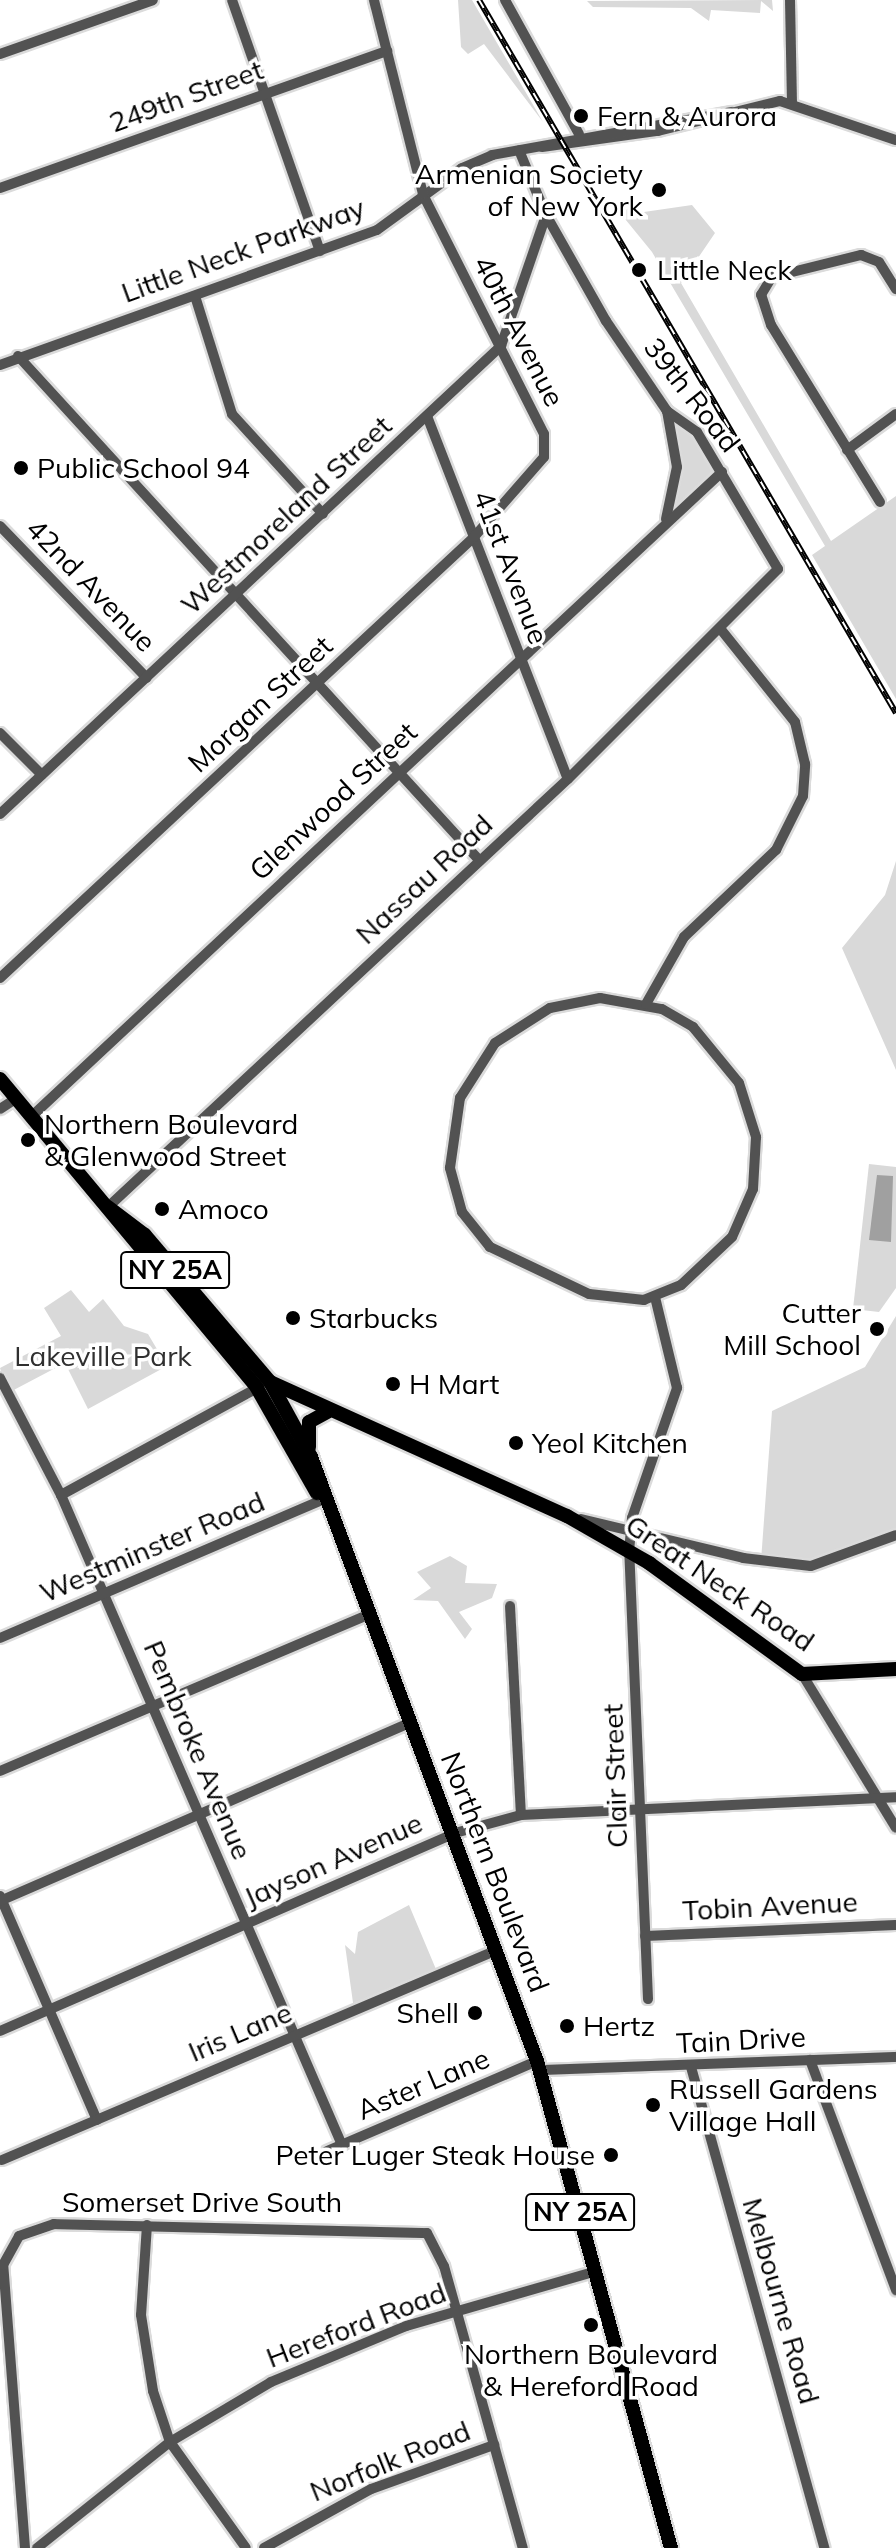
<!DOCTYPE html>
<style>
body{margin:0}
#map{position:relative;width:896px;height:2548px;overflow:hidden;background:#fff;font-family:Mulish,sans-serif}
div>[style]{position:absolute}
.green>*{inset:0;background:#d9d9d9}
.water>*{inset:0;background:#a0a0a0}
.roads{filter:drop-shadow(2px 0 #dbdbdb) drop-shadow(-2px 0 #dbdbdb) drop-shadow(0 2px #dbdbdb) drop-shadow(0 -2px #dbdbdb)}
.minor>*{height:10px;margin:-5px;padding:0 5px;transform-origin:5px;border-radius:5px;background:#525252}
.major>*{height:14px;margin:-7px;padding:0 7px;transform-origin:7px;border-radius:7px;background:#000}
.rail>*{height:6px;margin-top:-3px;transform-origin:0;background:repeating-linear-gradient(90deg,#fff 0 9px,#000 0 18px);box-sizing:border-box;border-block:2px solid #000}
.dots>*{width:22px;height:22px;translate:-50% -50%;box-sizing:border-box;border:4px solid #fff;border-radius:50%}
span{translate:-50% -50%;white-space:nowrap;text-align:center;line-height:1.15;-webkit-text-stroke:7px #fff;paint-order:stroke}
.shield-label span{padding:2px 6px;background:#fff;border:2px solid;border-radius:6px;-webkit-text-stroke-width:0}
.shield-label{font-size:26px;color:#000;font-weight:700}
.street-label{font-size:28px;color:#000}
.poi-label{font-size:28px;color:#000}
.left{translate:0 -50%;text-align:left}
.right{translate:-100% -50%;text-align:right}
.park-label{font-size:28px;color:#303030}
</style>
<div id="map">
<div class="green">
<i style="clip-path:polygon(458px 0,472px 0,543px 122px,484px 44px,468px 54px,461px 47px)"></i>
<i style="clip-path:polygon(772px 0,773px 11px,761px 1px,760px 13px,711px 10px,709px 21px,691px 8px,593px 7px,587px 1px)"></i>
<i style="clip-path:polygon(632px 205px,637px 213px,692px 205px,715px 233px,681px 283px,831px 541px,896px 496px,896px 699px,812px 555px,825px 546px,652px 252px,621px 214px)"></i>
<i style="clip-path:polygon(667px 411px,683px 420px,722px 472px,666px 520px,674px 486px)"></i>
<i style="clip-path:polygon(896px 861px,896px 1070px,842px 948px,885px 895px)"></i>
<i style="clip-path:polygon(869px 1164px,896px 1167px,896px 1288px,879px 1312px,853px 1309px)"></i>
<i style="clip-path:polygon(71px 1290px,89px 1312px,103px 1299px,124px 1326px,148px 1334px,167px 1366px,88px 1409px,65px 1363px,8px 1393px,0 1368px,61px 1336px,44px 1308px)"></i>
<i style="clip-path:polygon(896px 1316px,896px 1535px,823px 1565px,761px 1561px,772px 1411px,865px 1367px)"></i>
<i style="clip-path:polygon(450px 1556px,467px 1566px,465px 1583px,497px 1584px,492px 1598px,459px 1612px,472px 1629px,465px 1639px,438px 1601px,413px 1600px,431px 1588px,417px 1572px)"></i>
<i style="clip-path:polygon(409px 1905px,438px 1974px,354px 2010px,345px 1945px,355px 1954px,358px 1932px)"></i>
</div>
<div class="water">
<i style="clip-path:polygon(877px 1175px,893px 1176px,891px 1242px,869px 1240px)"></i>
</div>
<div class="roads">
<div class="minor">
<i style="left:232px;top:0;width:266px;rotate:70.7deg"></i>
<i style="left:505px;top:0;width:153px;rotate:61.1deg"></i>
<i style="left:790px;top:0;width:103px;rotate:88.9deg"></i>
<i style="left:0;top:54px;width:162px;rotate:-19.4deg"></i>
<i style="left:542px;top:147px;width:117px;rotate:-7.9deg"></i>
<i style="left:658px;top:131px;width:126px;rotate:-13.8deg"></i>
<i style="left:780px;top:101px;width:122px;rotate:18.6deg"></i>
<i style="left:0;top:188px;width:411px;rotate:-19.5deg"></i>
<i style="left:195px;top:296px;width:124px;rotate:72.6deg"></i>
<i style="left:232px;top:414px;width:135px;rotate:47.7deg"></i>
<i style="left:18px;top:356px;width:684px;rotate:47.55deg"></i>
<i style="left:0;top:365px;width:400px;rotate:-19.7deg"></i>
<i style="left:377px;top:230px;width:105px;rotate:-36.1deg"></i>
<i style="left:462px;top:168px;width:33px;rotate:-23deg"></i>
<i style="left:492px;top:155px;width:243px;rotate:-10.2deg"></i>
<i style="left:427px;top:416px;width:389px;rotate:68.8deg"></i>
<i style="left:847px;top:450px;width:61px;rotate:-36.3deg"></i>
<i style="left:880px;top:502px;width:208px;rotate:-121.6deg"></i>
<i style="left:771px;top:325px;width:32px;rotate:-108deg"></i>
<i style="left:761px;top:295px;width:21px;rotate:-59deg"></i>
<i style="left:772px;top:277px;width:92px;rotate:-13.9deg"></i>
<i style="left:861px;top:255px;width:19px;rotate:21deg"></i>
<i style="left:879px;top:262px;width:32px;rotate:58deg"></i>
<i style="left:666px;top:519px;width:53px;rotate:-78.1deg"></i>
<i style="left:677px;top:467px;width:57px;rotate:-100.1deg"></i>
<i style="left:0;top:526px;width:211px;rotate:46deg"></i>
<i style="left:0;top:733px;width:59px;rotate:45deg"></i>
<i style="left:0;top:814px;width:686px;rotate:-43.05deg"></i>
<i style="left:501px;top:346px;width:139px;rotate:-71deg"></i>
<i style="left:0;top:978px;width:647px;rotate:-42.93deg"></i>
<i style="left:474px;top:537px;width:106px;rotate:-48.8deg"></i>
<i style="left:544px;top:457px;width:23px;rotate:-90deg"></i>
<i style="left:544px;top:434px;width:269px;rotate:-116.8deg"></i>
<i style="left:423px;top:194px;width:200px;rotate:-104.2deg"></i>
<i style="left:600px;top:998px;width:63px;rotate:10.1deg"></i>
<i style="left:662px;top:1009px;width:36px;rotate:30deg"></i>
<i style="left:693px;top:1027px;width:72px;rotate:50.6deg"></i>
<i style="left:739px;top:1083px;width:57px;rotate:72.5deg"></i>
<i style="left:756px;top:1137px;width:52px;rotate:93.3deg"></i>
<i style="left:753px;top:1189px;width:52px;rotate:113.6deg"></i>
<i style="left:732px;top:1237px;width:70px;rotate:136.7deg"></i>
<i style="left:681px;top:1285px;width:40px;rotate:158deg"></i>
<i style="left:644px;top:1300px;width:55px;rotate:-173.8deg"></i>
<i style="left:589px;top:1294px;width:110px;rotate:-154.6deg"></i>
<i style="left:490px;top:1247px;width:45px;rotate:-128.7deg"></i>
<i style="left:462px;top:1212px;width:46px;rotate:-105.3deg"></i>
<i style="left:450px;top:1168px;width:71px;rotate:-81.9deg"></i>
<i style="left:460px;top:1098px;width:65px;rotate:-57.5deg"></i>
<i style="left:495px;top:1043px;width:65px;rotate:-32.5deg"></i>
<i style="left:550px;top:1008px;width:51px;rotate:-11.3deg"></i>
<i style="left:646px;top:1004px;width:77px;rotate:-60.4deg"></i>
<i style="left:684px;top:937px;width:127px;rotate:-43.4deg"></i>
<i style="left:776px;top:850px;width:60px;rotate:-63.4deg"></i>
<i style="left:803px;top:796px;width:32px;rotate:-86deg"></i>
<i style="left:805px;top:764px;width:43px;rotate:-103.4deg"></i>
<i style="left:795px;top:722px;width:117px;rotate:-128.7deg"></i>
<i style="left:0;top:1109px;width:20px;rotate:-33deg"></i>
<i style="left:32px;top:1116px;width:944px;rotate:-43.03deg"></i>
<i style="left:108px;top:1207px;width:628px;rotate:-42.94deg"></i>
<i style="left:568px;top:779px;width:297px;rotate:-45deg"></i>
<i style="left:778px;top:569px;width:159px;rotate:-120.6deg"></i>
<i style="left:697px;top:432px;width:37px;rotate:-145deg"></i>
<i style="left:667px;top:411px;width:109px;rotate:-124.1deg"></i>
<i style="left:606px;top:321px;width:122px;rotate:-119.5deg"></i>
<i style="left:546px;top:215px;width:70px;rotate:-112.6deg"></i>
<i style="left:0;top:1378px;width:132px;rotate:62.5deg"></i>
<i style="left:61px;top:1495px;width:708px;rotate:66.62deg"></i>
<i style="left:61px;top:1495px;width:223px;rotate:-28.6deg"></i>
<i style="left:581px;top:1519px;width:167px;rotate:13.5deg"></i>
<i style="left:743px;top:1558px;width:68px;rotate:6.7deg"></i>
<i style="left:811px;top:1566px;width:90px;rotate:-20deg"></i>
<i style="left:510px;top:1606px;width:209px;rotate:87deg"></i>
<i style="left:0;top:1638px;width:350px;rotate:-23.2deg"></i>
<i style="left:802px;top:1674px;width:180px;rotate:58.6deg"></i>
<i style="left:0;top:1771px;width:399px;rotate:-23deg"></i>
<i style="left:0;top:1896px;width:244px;rotate:66.6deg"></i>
<i style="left:0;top:1901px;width:446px;rotate:-23.5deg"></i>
<i style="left:645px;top:1936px;width:251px;rotate:-2.5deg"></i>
<i style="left:648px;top:1999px;width:447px;rotate:-92.4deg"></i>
<i style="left:629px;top:1552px;width:34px;rotate:-85deg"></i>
<i style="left:632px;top:1518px;width:138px;rotate:-70.9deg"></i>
<i style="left:677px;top:1388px;width:94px;rotate:-103.6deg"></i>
<i style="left:0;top:2031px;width:496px;rotate:-23.5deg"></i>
<i style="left:455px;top:1833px;width:68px;rotate:-15.3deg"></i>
<i style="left:521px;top:1815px;width:375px;rotate:-2.7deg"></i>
<i style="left:810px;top:2060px;width:246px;rotate:69.5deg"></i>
<i style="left:691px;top:2067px;width:499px;rotate:74.5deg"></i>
<i style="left:541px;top:2070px;width:355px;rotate:-2.1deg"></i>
<i style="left:327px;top:2151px;width:228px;rotate:-23.2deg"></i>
<i style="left:2px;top:2160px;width:538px;rotate:-22.99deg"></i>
<i style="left:147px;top:2225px;width:90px;rotate:93.8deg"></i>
<i style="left:141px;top:2315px;width:77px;rotate:81deg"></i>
<i style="left:153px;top:2391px;width:54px;rotate:71.6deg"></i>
<i style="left:170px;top:2442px;width:130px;rotate:54.4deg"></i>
<i style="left:25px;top:2548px;width:284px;rotate:-94.4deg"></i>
<i style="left:3px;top:2265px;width:33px;rotate:-61deg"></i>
<i style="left:19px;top:2236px;width:37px;rotate:-19deg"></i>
<i style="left:54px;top:2224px;width:373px;rotate:1.4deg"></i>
<i style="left:427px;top:2233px;width:37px;rotate:63deg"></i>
<i style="left:444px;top:2266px;width:293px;rotate:74.4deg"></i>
<i style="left:37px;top:2548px;width:170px;rotate:-38.6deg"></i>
<i style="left:170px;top:2442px;width:117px;rotate:-30.7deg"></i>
<i style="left:271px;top:2382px;width:146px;rotate:-22.5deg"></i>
<i style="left:406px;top:2326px;width:198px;rotate:-16.1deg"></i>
<i style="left:264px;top:2548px;width:122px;rotate:-28.9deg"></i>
<i style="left:371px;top:2489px;width:131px;rotate:-19.7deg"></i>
</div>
<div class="major">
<i style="left:0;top:1079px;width:402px;rotate:50.2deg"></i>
<i style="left:257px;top:1388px;width:121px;rotate:60.3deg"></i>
<i style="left:108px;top:1207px;width:46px;rotate:37.1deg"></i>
<i style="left:145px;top:1235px;width:193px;rotate:49.6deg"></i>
<i style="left:270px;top:1382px;width:85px;rotate:61.3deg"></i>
<i style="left:311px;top:1457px;width:645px;rotate:69.49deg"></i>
<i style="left:537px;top:2061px;width:505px;rotate:74.62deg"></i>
<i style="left:270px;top:1382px;width:326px;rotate:24.3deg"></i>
<i style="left:567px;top:1516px;width:95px;rotate:29.8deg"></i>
<i style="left:649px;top:1563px;width:189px;rotate:36deg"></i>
<i style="left:802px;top:1674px;width:94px;rotate:-3deg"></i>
<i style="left:309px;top:1447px;width:25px;rotate:-90deg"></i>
<i style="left:309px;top:1422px;width:21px;rotate:-29deg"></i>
</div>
</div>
<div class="rail">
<i style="left:479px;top:0;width:826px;rotate:59.68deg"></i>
</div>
<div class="dots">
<i style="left:581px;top:116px;background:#000"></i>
<i style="left:659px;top:190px;background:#000"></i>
<i style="left:639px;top:270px;background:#000"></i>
<i style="left:21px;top:468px;background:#000"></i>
<i style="left:28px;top:1140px;background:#000"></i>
<i style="left:162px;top:1209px;background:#000"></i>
<i style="left:293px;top:1318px;background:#000"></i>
<i style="left:877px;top:1329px;background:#000"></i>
<i style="left:393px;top:1384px;background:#000"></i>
<i style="left:516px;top:1443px;background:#000"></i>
<i style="left:475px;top:2013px;background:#000"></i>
<i style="left:567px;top:2026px;background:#000"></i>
<i style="left:653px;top:2105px;background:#000"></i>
<i style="left:611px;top:2155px;background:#000"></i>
<i style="left:591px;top:2325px;background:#000"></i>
</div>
<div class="shield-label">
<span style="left:175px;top:1270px">NY 25A</span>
<span style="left:580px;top:2212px">NY 25A</span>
</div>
<div class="street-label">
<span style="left:186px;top:96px;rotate:-20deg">249th Street</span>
<span style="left:243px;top:250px;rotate:-20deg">Little Neck Parkway</span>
<span style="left:519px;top:331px;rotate:63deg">40th Avenue</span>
<span style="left:692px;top:395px;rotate:52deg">39th Road</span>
<span style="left:286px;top:515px;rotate:-43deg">Westmoreland Street</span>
<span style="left:511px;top:567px;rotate:69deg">41st Avenue</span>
<span style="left:91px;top:585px;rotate:46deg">42nd Avenue</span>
<span style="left:260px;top:704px;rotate:-43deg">Morgan Street</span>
<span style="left:333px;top:801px;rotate:-43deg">Glenwood Street</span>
<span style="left:424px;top:879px;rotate:-43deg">Nassau Road</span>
<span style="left:152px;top:1547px;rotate:-23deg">Westminster Road</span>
<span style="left:720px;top:1583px;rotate:34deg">Great Neck Road</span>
<span style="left:198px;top:1750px;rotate:67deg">Pembroke Avenue</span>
<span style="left:615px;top:1776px;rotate:-92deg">Clair Street</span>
<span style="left:333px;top:1860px;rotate:-24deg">Jayson Avenue</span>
<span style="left:495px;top:1872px;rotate:69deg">Northern Boulevard</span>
<span style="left:770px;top:1906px;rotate:-3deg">Tobin Avenue</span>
<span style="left:240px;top:2032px;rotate:-23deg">Iris Lane</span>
<span style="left:741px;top:2040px;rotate:-3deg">Tain Drive</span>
<span style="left:423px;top:2084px;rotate:-23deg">Aster Lane</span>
<span style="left:202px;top:2202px">Somerset Drive South</span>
<span style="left:781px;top:2301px;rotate:74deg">Melbourne Road</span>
<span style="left:356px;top:2325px;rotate:-21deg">Hereford Road</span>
<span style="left:390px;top:2461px;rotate:-22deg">Norfolk Road</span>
</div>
<div class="poi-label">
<span class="left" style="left:597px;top:116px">Fern &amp; Aurora</span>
<span class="right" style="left:643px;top:190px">Armenian Society<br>of New York</span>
<span class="left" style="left:657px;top:270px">Little Neck</span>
<span class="left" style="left:37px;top:468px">Public School 94</span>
<span class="left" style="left:44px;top:1140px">Northern Boulevard<br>&amp; Glenwood Street</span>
<span class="left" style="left:178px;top:1209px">Amoco</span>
<span class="right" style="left:861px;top:1329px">Cutter<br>Mill School</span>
<span class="left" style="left:309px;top:1318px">Starbucks</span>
<span class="left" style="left:409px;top:1384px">H Mart</span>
<span class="left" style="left:532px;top:1443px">Yeol Kitchen</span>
<span class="right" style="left:459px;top:2013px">Shell</span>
<span class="left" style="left:583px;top:2026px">Hertz</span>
<span class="left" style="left:669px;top:2105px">Russell Gardens<br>Village Hall</span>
<span class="right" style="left:595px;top:2155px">Peter Luger Steak House</span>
<span style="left:591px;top:2370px">Northern Boulevard<br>&amp; Hereford Road</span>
</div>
<div class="park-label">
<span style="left:103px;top:1356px">Lakeville Park</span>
</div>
</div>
